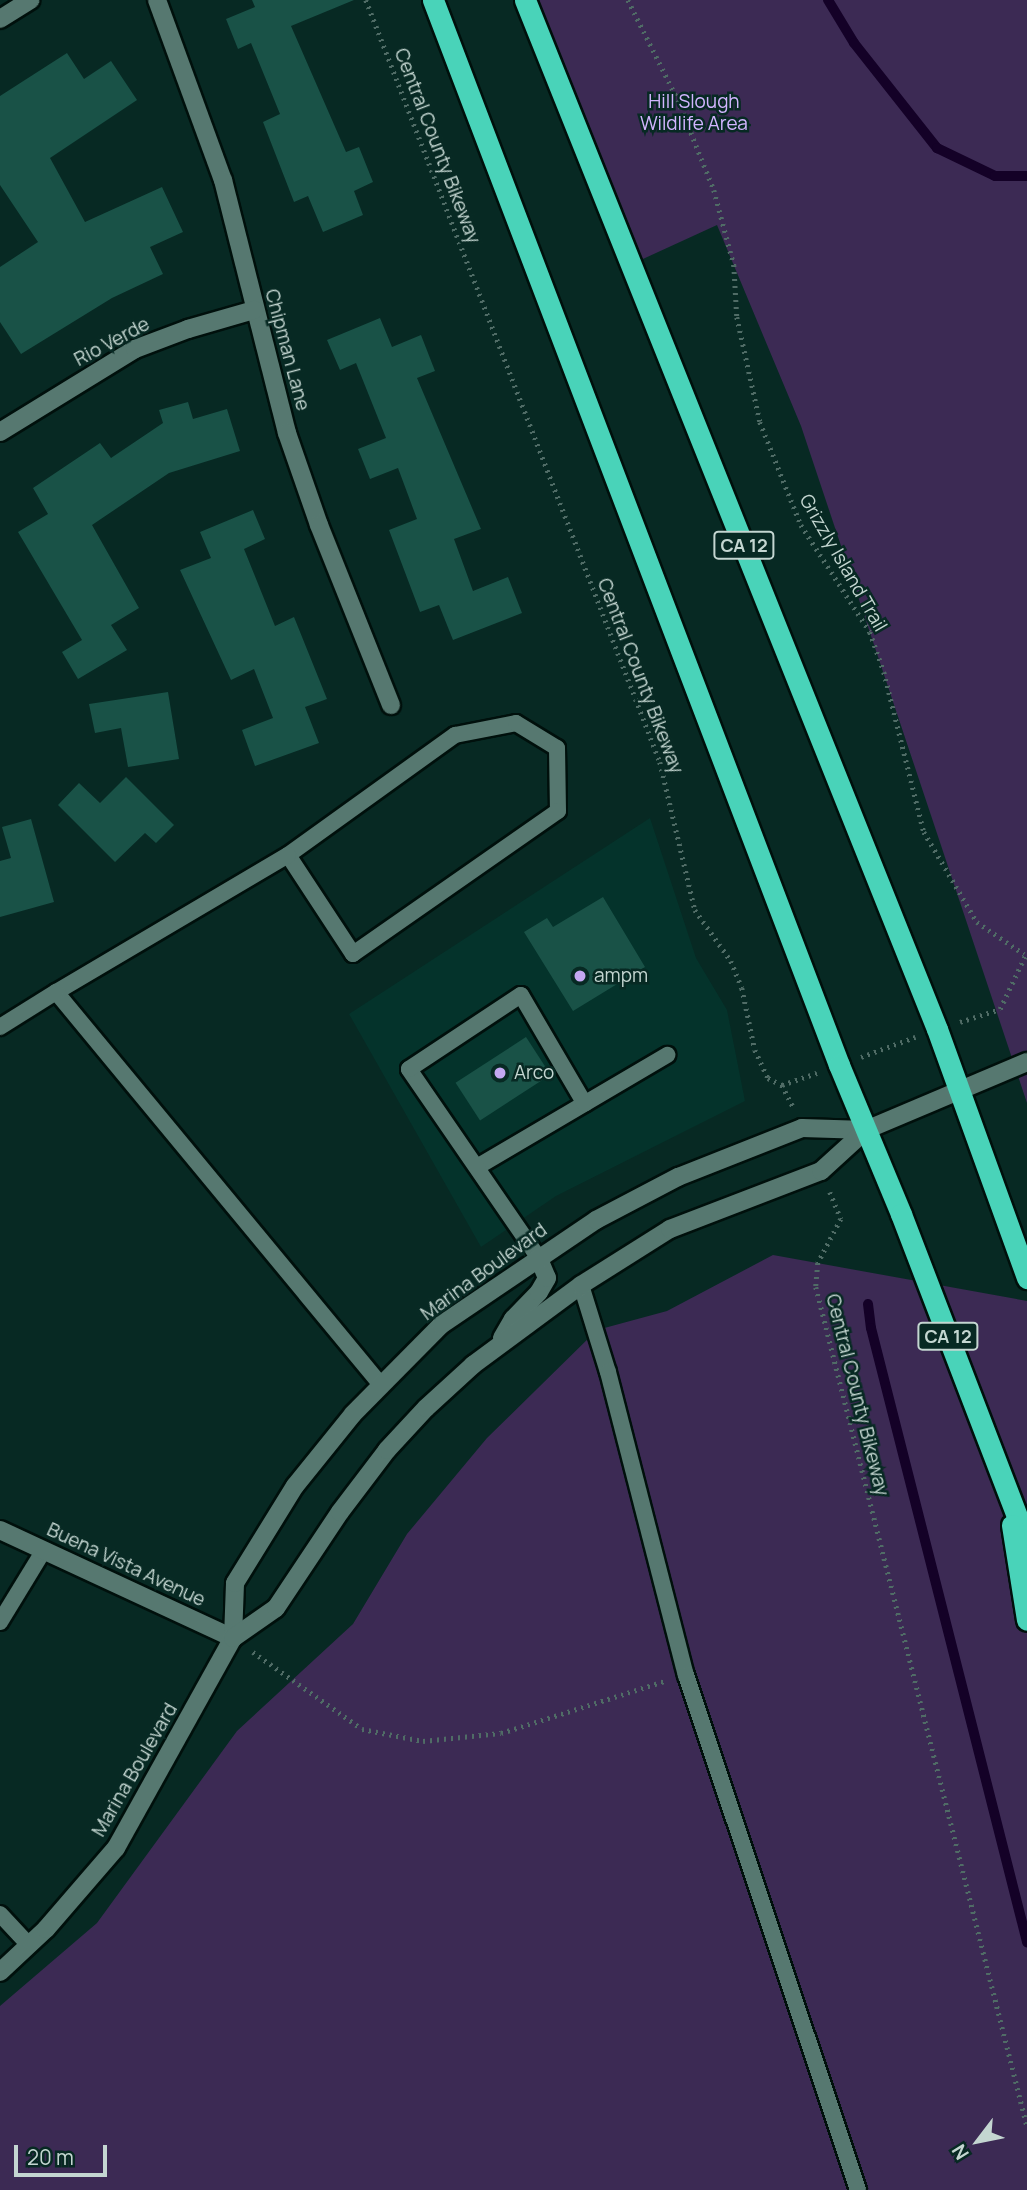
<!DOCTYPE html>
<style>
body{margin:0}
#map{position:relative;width:1027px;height:2190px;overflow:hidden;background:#072923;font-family:Manrope,sans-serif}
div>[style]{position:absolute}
.built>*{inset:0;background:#04332b}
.green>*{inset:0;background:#3c2a54}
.stream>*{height:10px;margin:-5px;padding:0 5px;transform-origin:5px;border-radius:5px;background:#140127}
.building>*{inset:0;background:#195247;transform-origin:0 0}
.path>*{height:4.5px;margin-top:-2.25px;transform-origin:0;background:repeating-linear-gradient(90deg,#506c66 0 2px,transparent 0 7px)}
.roads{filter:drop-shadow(2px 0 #00100c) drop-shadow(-2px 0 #00100c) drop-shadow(0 2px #00100c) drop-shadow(0 -2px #00100c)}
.lane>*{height:16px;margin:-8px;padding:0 8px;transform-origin:8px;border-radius:8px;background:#567870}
.street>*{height:18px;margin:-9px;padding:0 9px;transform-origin:9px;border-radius:9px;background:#567870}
.secondary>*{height:18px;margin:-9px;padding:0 9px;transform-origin:9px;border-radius:9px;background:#567870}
.highway>*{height:21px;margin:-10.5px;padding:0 10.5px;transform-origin:10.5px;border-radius:10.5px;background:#49d3b9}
.dots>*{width:19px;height:19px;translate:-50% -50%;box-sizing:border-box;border:4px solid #072923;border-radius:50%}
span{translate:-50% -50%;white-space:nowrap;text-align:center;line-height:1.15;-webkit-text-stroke:5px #072923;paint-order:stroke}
.shield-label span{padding:2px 5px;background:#072923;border:2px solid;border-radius:5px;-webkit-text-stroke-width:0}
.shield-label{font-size:18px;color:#c4d6d1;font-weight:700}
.park-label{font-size:19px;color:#d2b5ff}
.street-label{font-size:19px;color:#c4d6d1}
.poi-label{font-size:19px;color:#c4d6d1}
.left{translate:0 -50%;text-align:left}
.north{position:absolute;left:943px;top:2106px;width:70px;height:70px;-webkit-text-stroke:5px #072923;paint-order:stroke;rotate:238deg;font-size:19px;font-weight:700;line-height:28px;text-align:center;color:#c4d6d1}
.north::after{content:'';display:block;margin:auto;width:24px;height:32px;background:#c4d6d1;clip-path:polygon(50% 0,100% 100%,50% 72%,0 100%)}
.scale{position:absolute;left:14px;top:2145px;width:93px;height:32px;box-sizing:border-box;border:4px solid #c4d6d1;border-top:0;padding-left:9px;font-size:21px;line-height:24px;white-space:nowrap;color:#c4d6d1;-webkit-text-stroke:5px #072923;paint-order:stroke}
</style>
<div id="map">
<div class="built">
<i style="clip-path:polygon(650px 818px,696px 958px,727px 1010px,745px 1101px,556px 1196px,481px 1247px,349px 1014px)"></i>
</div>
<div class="green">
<i style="clip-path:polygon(525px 0,1027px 0,1027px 1103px,801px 426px,717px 225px,632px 264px)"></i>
<i style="clip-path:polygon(773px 1255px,1027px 1301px,1027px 2190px,0 2190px,0 2006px,97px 1923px,237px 1731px,353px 1624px,407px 1534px,487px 1438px,597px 1330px,667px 1311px)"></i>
</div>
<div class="stream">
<i style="left:828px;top:0;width:50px;rotate:58.8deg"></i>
<i style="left:854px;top:43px;width:134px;rotate:51.7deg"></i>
<i style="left:937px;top:148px;width:64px;rotate:25.8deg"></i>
<i style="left:995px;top:176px;width:32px"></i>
<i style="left:868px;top:1304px;width:24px;rotate:83deg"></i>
<i style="left:871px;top:1328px;width:634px;rotate:75.74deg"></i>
</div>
<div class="building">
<i style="clip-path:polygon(252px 0,354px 0,291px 26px,346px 152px,359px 147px,373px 182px,354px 191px,363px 215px,323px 232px,308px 196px,294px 202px,263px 122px,280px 114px,251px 43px,238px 49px,226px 19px,255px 7px)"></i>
<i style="clip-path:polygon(67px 53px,84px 79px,111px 61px,137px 100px,50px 158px,85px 222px,162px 187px,183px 232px,150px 247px,163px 274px,112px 298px,21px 354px,0 322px,0 267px,38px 242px,0 185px,0 96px)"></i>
<i style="clip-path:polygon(380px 318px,392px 347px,421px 335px,435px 371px,417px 378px,481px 529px,454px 539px,473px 591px,508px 577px,522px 613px,453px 640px,439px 605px,420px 612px,389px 530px,417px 519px,398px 468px,370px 479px,358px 449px,386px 438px,356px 363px,340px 370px,327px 340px)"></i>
<i style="clip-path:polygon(188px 402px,193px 419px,227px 409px,240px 451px,169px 473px,92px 525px,139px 608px,111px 625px,127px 650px,78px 679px,62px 652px,82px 640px,18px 532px,48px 514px,33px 488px,100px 443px,111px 458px,163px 423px,159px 410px)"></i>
<i style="clip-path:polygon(253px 510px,265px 539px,244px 549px,275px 626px,294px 617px,327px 699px,305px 707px,319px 743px,255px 766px,242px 730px,273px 718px,254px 669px,231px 680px,180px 570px,211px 558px,200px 532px)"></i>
<i style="clip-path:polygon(168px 692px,179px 759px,128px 767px,121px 728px,95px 733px,89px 704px)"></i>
<i style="clip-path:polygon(126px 777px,174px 825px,156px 843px,145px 833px,115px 862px,58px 805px,79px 783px,100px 803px)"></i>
<i style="clip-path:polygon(31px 819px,54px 902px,0 917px,0 861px,11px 858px,2px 827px)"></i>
<i style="clip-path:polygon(603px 897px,645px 967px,573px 1011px,524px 932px,547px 918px,553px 927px)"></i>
<i style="left:526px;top:1037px;width:45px;height:84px;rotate:57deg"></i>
</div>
<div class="path">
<i style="left:366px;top:0;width:817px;rotate:68.9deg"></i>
<i style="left:660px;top:762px;width:152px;rotate:76.7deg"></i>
<i style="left:695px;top:910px;width:62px;rotate:54.8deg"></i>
<i style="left:731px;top:961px;width:29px;rotate:68deg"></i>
<i style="left:742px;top:988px;width:63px;rotate:78.2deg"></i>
<i style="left:755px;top:1050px;width:31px;rotate:65deg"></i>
<i style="left:768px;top:1078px;width:16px;rotate:27deg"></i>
<i style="left:782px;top:1085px;width:25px;rotate:63deg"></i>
<i style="left:628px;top:0;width:112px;rotate:63.4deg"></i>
<i style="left:678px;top:100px;width:97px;rotate:68.2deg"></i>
<i style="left:714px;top:190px;width:78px;rotate:75.1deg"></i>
<i style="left:734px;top:265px;width:52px;rotate:86.7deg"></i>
<i style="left:737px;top:317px;width:107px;rotate:77.6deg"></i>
<i style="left:760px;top:422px;width:111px;rotate:68.3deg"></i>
<i style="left:801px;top:525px;width:127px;rotate:57.2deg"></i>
<i style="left:870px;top:632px;width:42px;rotate:70.7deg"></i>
<i style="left:884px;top:672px;width:165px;rotate:76deg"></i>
<i style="left:924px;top:832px;width:104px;rotate:59.5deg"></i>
<i style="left:977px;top:922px;width:57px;rotate:34.2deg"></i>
<i style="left:960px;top:1022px;width:42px;rotate:-18deg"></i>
<i style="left:1000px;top:1009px;width:61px;rotate:-64.7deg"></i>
<i style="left:861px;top:1057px;width:58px;rotate:-20.3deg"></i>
<i style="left:782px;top:1085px;width:37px;rotate:-19deg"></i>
<i style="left:830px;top:1192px;width:29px;rotate:68deg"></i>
<i style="left:841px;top:1219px;width:50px;rotate:117.6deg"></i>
<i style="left:818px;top:1263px;width:24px;rotate:95deg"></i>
<i style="left:816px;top:1287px;width:865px;rotate:75.88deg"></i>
<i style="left:253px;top:1652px;width:133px;rotate:35.2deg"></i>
<i style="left:362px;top:1729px;width:62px;rotate:11.1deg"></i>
<i style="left:423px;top:1741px;width:78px;rotate:-5.9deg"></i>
<i style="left:501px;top:1733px;width:172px;rotate:-17.6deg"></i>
</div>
<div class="roads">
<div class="lane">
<i style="left:288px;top:855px;width:206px;rotate:-35.7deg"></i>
<i style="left:455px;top:735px;width:62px;rotate:-11.1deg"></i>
<i style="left:516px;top:723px;width:48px;rotate:31.4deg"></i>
<i style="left:557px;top:748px;width:63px;rotate:89.1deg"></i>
<i style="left:558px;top:811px;width:250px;rotate:145.1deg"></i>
<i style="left:353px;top:954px;width:118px;rotate:-123.3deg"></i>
<i style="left:288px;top:855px;width:269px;rotate:149.4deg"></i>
<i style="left:56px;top:992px;width:510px;rotate:50.41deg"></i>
<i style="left:0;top:1027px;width:66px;rotate:-32deg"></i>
<i style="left:477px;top:1167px;width:221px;rotate:-30.5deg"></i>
<i style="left:538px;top:1257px;width:228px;rotate:-124.5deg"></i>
<i style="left:409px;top:1069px;width:134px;rotate:-33.5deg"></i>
<i style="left:521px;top:995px;width:126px;rotate:59.6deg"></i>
<i style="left:581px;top:1285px;width:91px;rotate:72.8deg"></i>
<i style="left:608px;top:1372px;width:313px;rotate:75.6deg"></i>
<i style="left:686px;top:1675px;width:543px;rotate:71.53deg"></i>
<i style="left:0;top:1622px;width:84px;rotate:-58.6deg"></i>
<i style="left:0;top:1914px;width:42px;rotate:46.9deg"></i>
</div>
<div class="street">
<i style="left:157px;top:0;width:192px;rotate:69.9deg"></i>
<i style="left:223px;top:180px;width:261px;rotate:75.8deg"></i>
<i style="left:287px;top:433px;width:97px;rotate:70.8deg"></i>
<i style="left:319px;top:525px;width:194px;rotate:68.2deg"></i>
<i style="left:0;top:19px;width:36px;rotate:-32deg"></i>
<i style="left:0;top:432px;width:158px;rotate:-31.6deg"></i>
<i style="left:135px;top:349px;width:57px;rotate:-20.7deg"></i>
<i style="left:188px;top:329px;width:69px;rotate:-16.1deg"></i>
<i style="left:0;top:1530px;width:257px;rotate:24.9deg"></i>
</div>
<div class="secondary">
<i style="left:502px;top:1338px;width:22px;rotate:-60deg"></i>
<i style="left:513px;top:1319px;width:37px;rotate:-46deg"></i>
<i style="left:539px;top:1292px;width:16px;rotate:-60deg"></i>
<i style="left:547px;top:1278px;width:23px;rotate:-113deg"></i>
<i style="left:233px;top:1638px;width:55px;rotate:-87.9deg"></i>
<i style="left:235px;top:1583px;width:114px;rotate:-58.3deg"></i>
<i style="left:295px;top:1486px;width:92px;rotate:-51.1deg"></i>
<i style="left:353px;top:1414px;width:125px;rotate:-45.3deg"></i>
<i style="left:441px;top:1325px;width:187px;rotate:-34.1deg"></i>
<i style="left:596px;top:1220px;width:93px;rotate:-27.7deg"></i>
<i style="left:678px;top:1177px;width:133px;rotate:-21.6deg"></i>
<i style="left:802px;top:1128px;width:64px;rotate:1.8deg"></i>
<i style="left:0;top:1972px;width:63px;rotate:-43.1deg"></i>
<i style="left:46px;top:1929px;width:107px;rotate:-49.2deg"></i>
<i style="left:116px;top:1848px;width:240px;rotate:-60.9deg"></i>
<i style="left:233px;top:1638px;width:52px;rotate:-34.9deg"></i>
<i style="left:276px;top:1608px;width:115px;rotate:-56.3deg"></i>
<i style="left:340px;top:1512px;width:78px;rotate:-52.8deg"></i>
<i style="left:387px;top:1450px;width:57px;rotate:-47.1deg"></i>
<i style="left:426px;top:1408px;width:64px;rotate:-42.5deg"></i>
<i style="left:473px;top:1365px;width:134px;rotate:-36.5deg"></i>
<i style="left:581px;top:1285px;width:105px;rotate:-32.2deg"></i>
<i style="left:670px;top:1229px;width:162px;rotate:-21deg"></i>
<i style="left:821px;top:1171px;width:61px;rotate:-42.3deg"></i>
<i style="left:866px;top:1130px;width:175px;rotate:-22.9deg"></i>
</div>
<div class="highway">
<i style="left:433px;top:0;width:1140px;rotate:69.13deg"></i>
<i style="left:839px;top:1065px;width:161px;rotate:67.4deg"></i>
<i style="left:901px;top:1214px;width:351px;rotate:69deg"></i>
<i style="left:525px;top:0;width:1108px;rotate:68.18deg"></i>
<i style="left:937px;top:1029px;width:265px;rotate:70.1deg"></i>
<i style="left:1012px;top:1525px;width:96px;rotate:81deg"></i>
</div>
</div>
<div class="dots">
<i style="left:580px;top:976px;background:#c4a7f1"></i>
<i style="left:500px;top:1073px;background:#c4a7f1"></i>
</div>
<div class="shield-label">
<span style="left:744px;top:545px">CA 12</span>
<span style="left:948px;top:1336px">CA 12</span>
</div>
<div class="park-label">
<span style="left:694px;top:113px">Hill Slough<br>Wildlife Area</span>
</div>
<div class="street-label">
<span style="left:437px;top:146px;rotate:69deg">Central County Bikeway</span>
<span style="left:112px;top:342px;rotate:-28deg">Rio Verde</span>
<span style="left:287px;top:350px;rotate:75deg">Chipman Lane</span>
<span style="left:843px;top:563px;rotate:60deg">Grizzly Island Trail</span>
<span style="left:640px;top:676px;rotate:69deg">Central County Bikeway</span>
<span style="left:484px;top:1272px;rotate:-36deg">Marina Boulevard</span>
<span style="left:857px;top:1395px;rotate:76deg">Central County Bikeway</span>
<span style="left:126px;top:1565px;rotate:25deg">Buena Vista Avenue</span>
<span style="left:135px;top:1770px;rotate:-60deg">Marina Boulevard</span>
</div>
<div class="poi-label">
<span class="left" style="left:594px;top:976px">ampm</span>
<span class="left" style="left:514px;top:1073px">Arco</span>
</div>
<div class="north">N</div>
<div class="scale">20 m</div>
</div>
